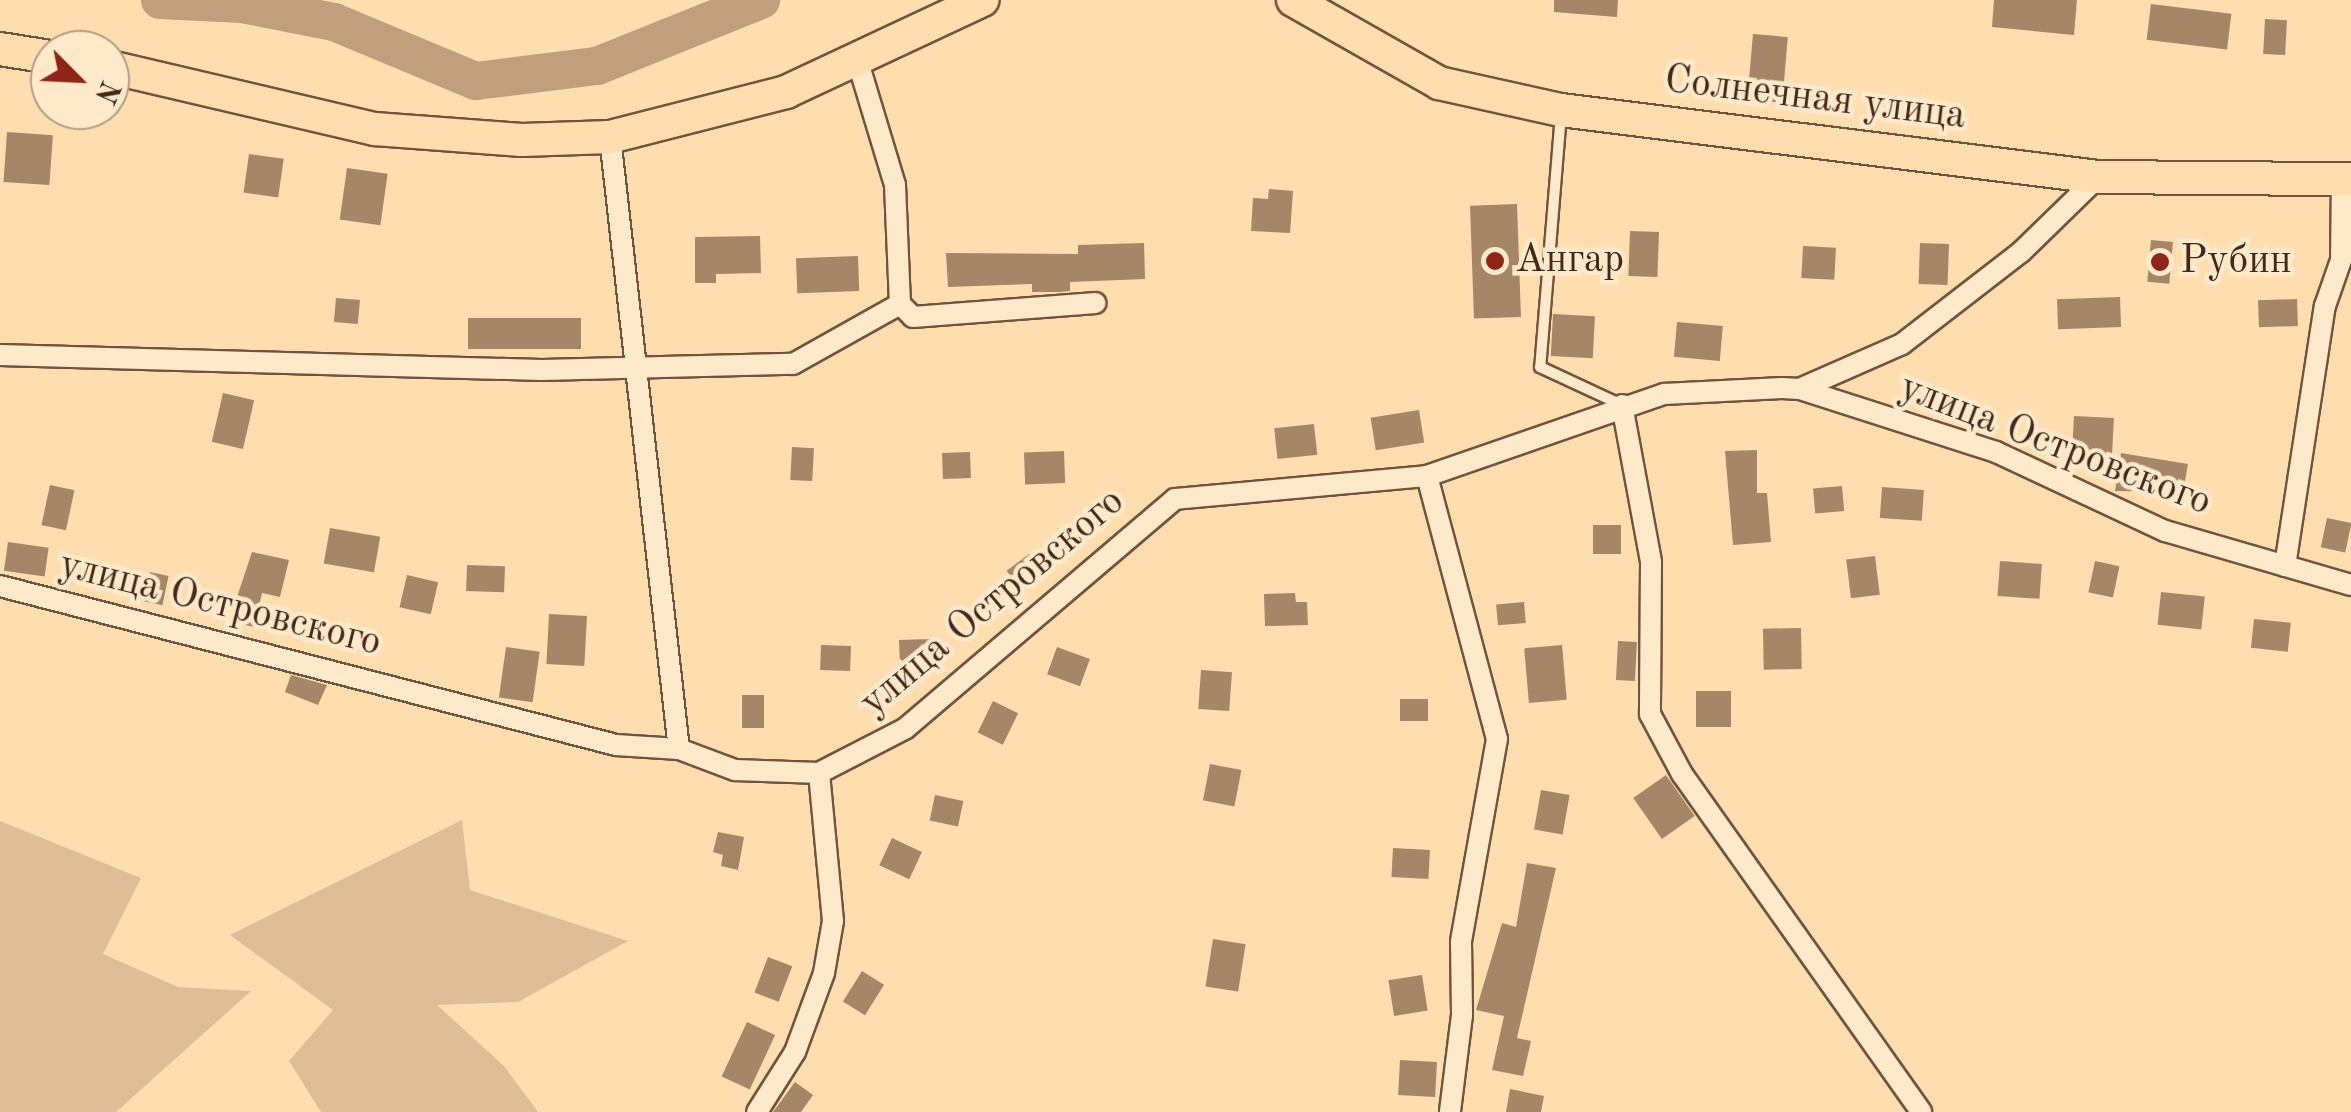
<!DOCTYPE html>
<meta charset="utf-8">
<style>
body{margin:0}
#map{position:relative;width:2351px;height:1112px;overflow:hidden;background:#feddaf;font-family:"Old Standard TT",serif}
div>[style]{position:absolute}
.green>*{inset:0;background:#debe96}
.river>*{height:38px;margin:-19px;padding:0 19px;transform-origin:19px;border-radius:19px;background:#bf9f7c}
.building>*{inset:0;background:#a58667;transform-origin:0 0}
.roads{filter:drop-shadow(2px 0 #72543e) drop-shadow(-2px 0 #72543e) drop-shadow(0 2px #72543e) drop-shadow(0 -2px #72543e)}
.service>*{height:10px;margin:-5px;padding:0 5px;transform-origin:5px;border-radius:5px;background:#fee9cb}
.minor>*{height:20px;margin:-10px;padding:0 10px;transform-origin:10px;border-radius:10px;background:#fee9cb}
.primary>*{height:32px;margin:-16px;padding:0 16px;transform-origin:16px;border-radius:16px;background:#feddaf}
.dots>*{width:28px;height:28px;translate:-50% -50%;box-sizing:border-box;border:5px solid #fee9cb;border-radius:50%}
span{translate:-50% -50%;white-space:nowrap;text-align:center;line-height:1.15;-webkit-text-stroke:9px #fee9cb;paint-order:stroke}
.street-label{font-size:40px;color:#442719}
.poi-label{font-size:40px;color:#442719}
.left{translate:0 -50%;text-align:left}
.north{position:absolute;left:30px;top:30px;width:100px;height:100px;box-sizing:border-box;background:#fee9cb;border:2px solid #b49b84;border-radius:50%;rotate:114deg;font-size:28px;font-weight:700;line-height:40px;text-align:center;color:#442719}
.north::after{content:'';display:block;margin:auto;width:35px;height:45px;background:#8f2418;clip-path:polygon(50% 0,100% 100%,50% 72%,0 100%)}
</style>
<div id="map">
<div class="green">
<i style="clip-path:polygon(462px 820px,470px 890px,628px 941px,518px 1002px,437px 1005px,504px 1066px,538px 1112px,321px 1112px,289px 1061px,333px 1010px,230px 935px)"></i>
<i style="clip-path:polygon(0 821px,141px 878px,103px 954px,178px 987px,251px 991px,116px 1112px,0 1112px)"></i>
</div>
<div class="river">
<i style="left:160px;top:0;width:82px;rotate:2.8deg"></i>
<i style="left:242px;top:4px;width:94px;rotate:11.1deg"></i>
<i style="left:334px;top:22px;width:154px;rotate:22.6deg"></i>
<i style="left:476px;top:81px;width:122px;rotate:-7.1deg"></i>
<i style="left:597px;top:66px;width:177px;rotate:-21.9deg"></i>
</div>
<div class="building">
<i style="clip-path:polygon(1554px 0,1618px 0,1617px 17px,1554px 12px)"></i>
<i style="clip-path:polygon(1994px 0,2077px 0,2074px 35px,1992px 27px)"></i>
<i style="left:2151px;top:4px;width:81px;height:36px;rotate:7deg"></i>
<i style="left:2265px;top:19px;width:22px;height:35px;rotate:3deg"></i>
<i style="left:1753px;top:34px;width:35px;height:66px;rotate:5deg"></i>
<i style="left:7px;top:132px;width:46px;height:50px;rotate:4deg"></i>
<i style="left:249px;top:154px;width:35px;height:39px;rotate:8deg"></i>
<i style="left:347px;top:168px;width:41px;height:52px;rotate:8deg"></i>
<i style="clip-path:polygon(1269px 189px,1293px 191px,1290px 233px,1251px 231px,1253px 198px,1268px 199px)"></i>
<i style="left:1517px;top:204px;width:113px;height:47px;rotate:88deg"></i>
<i style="left:1630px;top:231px;width:29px;height:45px;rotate:2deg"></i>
<i style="clip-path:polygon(760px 236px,761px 273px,716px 274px,716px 283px,695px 283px,695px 237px)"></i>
<i style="left:2151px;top:240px;width:22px;height:42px;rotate:5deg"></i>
<i style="clip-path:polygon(1144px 243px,1145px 279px,1070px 282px,1070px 291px,1060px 292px,1032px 292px,1032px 284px,948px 287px,946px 253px,1078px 254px,1078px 245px)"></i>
<i style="left:1920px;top:243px;width:29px;height:41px;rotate:2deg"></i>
<i style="left:1803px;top:246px;width:33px;height:32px;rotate:3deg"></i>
<i style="left:858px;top:256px;width:35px;height:62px;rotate:88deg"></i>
<i style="left:2120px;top:297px;width:30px;height:63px;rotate:88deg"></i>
<i style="left:336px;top:298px;width:24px;height:24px;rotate:5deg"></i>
<i style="left:2297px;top:299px;width:27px;height:39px;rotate:88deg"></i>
<i style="left:1553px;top:314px;width:42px;height:42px;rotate:3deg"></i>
<i style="left:581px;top:318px;width:31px;height:113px;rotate:90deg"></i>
<i style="left:1677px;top:322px;width:46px;height:35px;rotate:5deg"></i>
<i style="left:223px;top:393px;width:32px;height:50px;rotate:13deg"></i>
<i style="left:1419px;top:410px;width:33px;height:49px;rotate:81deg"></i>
<i style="left:2074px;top:416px;width:40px;height:37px;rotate:3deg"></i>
<i style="left:1314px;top:424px;width:31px;height:40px;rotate:84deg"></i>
<i style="left:792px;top:447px;width:22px;height:33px;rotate:3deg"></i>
<i style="clip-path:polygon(1757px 450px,1757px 493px,1767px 493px,1771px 542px,1733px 545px,1725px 451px)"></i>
<i style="left:1064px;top:451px;width:32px;height:40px;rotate:88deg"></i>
<i style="left:970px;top:452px;width:26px;height:28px;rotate:88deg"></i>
<i style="clip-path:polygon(2121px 453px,2188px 464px,2183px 492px,2115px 491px)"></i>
<i style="left:50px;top:485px;width:25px;height:41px;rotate:12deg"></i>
<i style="left:1842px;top:486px;width:25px;height:29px;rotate:85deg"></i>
<i style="left:1882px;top:487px;width:42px;height:31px;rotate:4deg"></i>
<i style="left:2327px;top:518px;width:25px;height:30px;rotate:12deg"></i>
<i style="left:1593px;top:525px;width:28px;height:29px"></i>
<i style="left:330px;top:528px;width:51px;height:36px;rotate:10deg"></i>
<i style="left:8px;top:542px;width:41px;height:29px;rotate:8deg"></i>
<i style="clip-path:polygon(252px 552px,289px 560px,280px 597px,262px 593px,254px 627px,229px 621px)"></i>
<i style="left:1029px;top:554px;width:25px;height:28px;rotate:53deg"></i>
<i style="left:1875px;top:556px;width:39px;height:29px;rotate:83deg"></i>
<i style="left:2000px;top:561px;width:42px;height:35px;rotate:4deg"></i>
<i style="left:2095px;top:561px;width:25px;height:32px;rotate:12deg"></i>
<i style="left:467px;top:565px;width:38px;height:26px;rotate:2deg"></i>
<i style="left:150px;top:572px;width:19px;height:30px;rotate:12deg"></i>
<i style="left:407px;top:575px;width:32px;height:33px;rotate:13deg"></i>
<i style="left:2161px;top:592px;width:44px;height:33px;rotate:6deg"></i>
<i style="clip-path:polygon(1295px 593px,1296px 602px,1307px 602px,1308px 625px,1265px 626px,1264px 594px)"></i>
<i style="left:1524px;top:602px;width:21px;height:28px;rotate:85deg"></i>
<i style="left:549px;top:614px;width:38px;height:50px;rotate:3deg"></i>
<i style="left:2254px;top:619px;width:37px;height:29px;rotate:6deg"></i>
<i style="left:1801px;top:628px;width:41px;height:38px;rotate:89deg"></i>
<i style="left:931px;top:639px;width:30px;height:32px;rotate:88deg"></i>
<i style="left:1618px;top:641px;width:19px;height:39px;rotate:3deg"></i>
<i style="left:821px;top:645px;width:30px;height:25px;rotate:2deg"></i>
<i style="left:1562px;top:645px;width:55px;height:38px;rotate:85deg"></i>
<i style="left:506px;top:647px;width:34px;height:51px;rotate:8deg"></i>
<i style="left:1057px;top:647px;width:35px;height:29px;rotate:20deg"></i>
<i style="left:1201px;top:670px;width:31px;height:39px;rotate:4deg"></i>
<i style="clip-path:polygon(291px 675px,327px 685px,318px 705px,285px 692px)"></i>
<i style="left:1696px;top:691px;width:35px;height:36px"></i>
<i style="left:742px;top:695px;width:22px;height:33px"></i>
<i style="left:1400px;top:699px;width:28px;height:22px"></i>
<i style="left:993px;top:701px;width:28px;height:35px;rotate:26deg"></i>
<i style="left:1210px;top:764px;width:32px;height:37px;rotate:11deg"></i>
<i style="left:1666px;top:775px;width:50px;height:40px;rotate:55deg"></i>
<i style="left:1541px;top:790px;width:29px;height:40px;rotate:10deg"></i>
<i style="left:935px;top:795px;width:29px;height:26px;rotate:12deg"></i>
<i style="clip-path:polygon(718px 832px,744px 837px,738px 870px,721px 866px,723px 855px,713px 852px)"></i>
<i style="left:892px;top:838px;width:33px;height:30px;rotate:25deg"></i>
<i style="left:1393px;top:848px;width:37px;height:29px;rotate:3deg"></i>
<i style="clip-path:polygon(1527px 863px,1556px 868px,1517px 1038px,1531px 1041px,1523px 1076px,1492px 1070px,1504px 1016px,1476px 1010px,1502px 923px,1516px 927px)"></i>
<i style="left:1213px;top:939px;width:33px;height:48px;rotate:9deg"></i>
<i style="left:768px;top:957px;width:26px;height:38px;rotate:21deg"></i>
<i style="left:862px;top:971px;width:26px;height:36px;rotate:32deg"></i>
<i style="left:1422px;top:975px;width:36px;height:34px;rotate:81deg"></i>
<i style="left:747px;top:1022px;width:31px;height:60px;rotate:25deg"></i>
<i style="left:1400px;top:1060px;width:37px;height:35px;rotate:3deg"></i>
<i style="clip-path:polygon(795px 1082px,813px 1095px,801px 1112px,773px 1112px)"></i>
<i style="clip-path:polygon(1510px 1089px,1544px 1096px,1541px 1112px,1506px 1112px)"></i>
</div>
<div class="roads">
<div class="service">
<i style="left:1561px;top:114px;width:254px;rotate:94.7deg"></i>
<i style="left:1540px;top:367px;width:90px;rotate:24.9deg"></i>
</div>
<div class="minor">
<i style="left:857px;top:59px;width:132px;rotate:73.2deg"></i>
<i style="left:895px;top:185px;width:119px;rotate:87.6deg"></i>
<i style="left:900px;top:304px;width:18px;rotate:45deg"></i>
<i style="left:913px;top:317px;width:183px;rotate:-4.4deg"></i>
<i style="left:610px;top:137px;width:616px;rotate:83.57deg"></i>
<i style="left:0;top:355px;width:542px;rotate:1.59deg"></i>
<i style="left:542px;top:370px;width:251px;rotate:-1.4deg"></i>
<i style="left:793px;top:364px;width:123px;rotate:-29.3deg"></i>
<i style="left:1802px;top:388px;width:109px;rotate:-23.7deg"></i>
<i style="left:1902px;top:344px;width:150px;rotate:-37.7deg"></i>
<i style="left:2021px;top:252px;width:107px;rotate:-44.2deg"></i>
<i style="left:1622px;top:405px;width:160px;rotate:79.5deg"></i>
<i style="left:1651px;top:562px;width:152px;rotate:90.4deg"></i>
<i style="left:1650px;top:714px;width:68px;rotate:61.9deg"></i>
<i style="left:1682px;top:774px;width:414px;rotate:54.7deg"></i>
<i style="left:1427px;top:476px;width:272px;rotate:75.1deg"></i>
<i style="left:1497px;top:739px;width:206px;rotate:100.1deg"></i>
<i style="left:1461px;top:942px;width:73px;rotate:89.2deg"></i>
<i style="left:1462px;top:1015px;width:98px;rotate:97.1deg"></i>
<i style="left:2285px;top:566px;width:263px;rotate:-81.3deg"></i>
<i style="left:2325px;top:306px;width:49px;rotate:-70.8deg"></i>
<i style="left:2341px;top:260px;width:80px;rotate:-89.3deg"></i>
<i style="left:0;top:586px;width:636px;rotate:14.47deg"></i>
<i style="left:616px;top:745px;width:63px;rotate:3.6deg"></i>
<i style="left:679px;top:749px;width:60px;rotate:20.6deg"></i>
<i style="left:735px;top:770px;width:84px;rotate:2deg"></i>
<i style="left:819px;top:773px;width:98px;rotate:-27.3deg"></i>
<i style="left:906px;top:728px;width:353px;rotate:-40.4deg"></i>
<i style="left:1175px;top:499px;width:253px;rotate:-5.2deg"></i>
<i style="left:1427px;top:476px;width:251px;rotate:-19.1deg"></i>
<i style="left:1664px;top:394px;width:118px;rotate:-2.9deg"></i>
<i style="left:1782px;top:388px;width:18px;rotate:3deg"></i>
<i style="left:1800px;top:389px;width:206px;rotate:17.8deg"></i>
<i style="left:1996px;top:452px;width:187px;rotate:25.1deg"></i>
<i style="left:2165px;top:531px;width:194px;rotate:16.2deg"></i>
<i style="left:757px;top:1112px;width:71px;rotate:-57.7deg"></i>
<i style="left:795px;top:1052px;width:84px;rotate:-69.8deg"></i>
<i style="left:824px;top:973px;width:53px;rotate:-80.2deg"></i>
<i style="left:833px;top:921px;width:149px;rotate:-95.4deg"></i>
</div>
<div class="primary">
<i style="left:1293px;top:0;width:168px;rotate:29.6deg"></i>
<i style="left:1439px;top:83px;width:125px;rotate:12.5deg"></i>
<i style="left:1561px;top:110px;width:541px;rotate:7.11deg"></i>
<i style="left:2098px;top:177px;width:253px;rotate:0.5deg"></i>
<i style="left:0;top:49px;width:51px;rotate:9.1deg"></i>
<i style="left:110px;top:67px;width:272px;rotate:13.2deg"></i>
<i style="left:375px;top:129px;width:147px;rotate:4.3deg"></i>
<i style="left:522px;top:140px;width:88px;rotate:-2deg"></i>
<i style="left:610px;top:137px;width:182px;rotate:-14.3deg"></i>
<i style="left:786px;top:92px;width:217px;rotate:-25.1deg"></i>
</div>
</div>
<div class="dots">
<i style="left:1495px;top:261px;background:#8f2418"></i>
<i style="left:2160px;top:262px;background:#8f2418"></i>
</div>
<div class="street-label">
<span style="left:1815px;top:99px;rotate:7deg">Солнечная улица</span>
<span style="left:2055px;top:446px;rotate:21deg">улица Островского</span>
<span style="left:993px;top:603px;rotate:-40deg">улица Островского</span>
<span style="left:220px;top:605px;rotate:14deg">улица Островского</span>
</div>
<div class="poi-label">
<span class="left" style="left:1515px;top:261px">Ангар</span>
<span class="left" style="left:2180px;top:262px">Рубин</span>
</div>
<div class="north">N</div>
</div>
